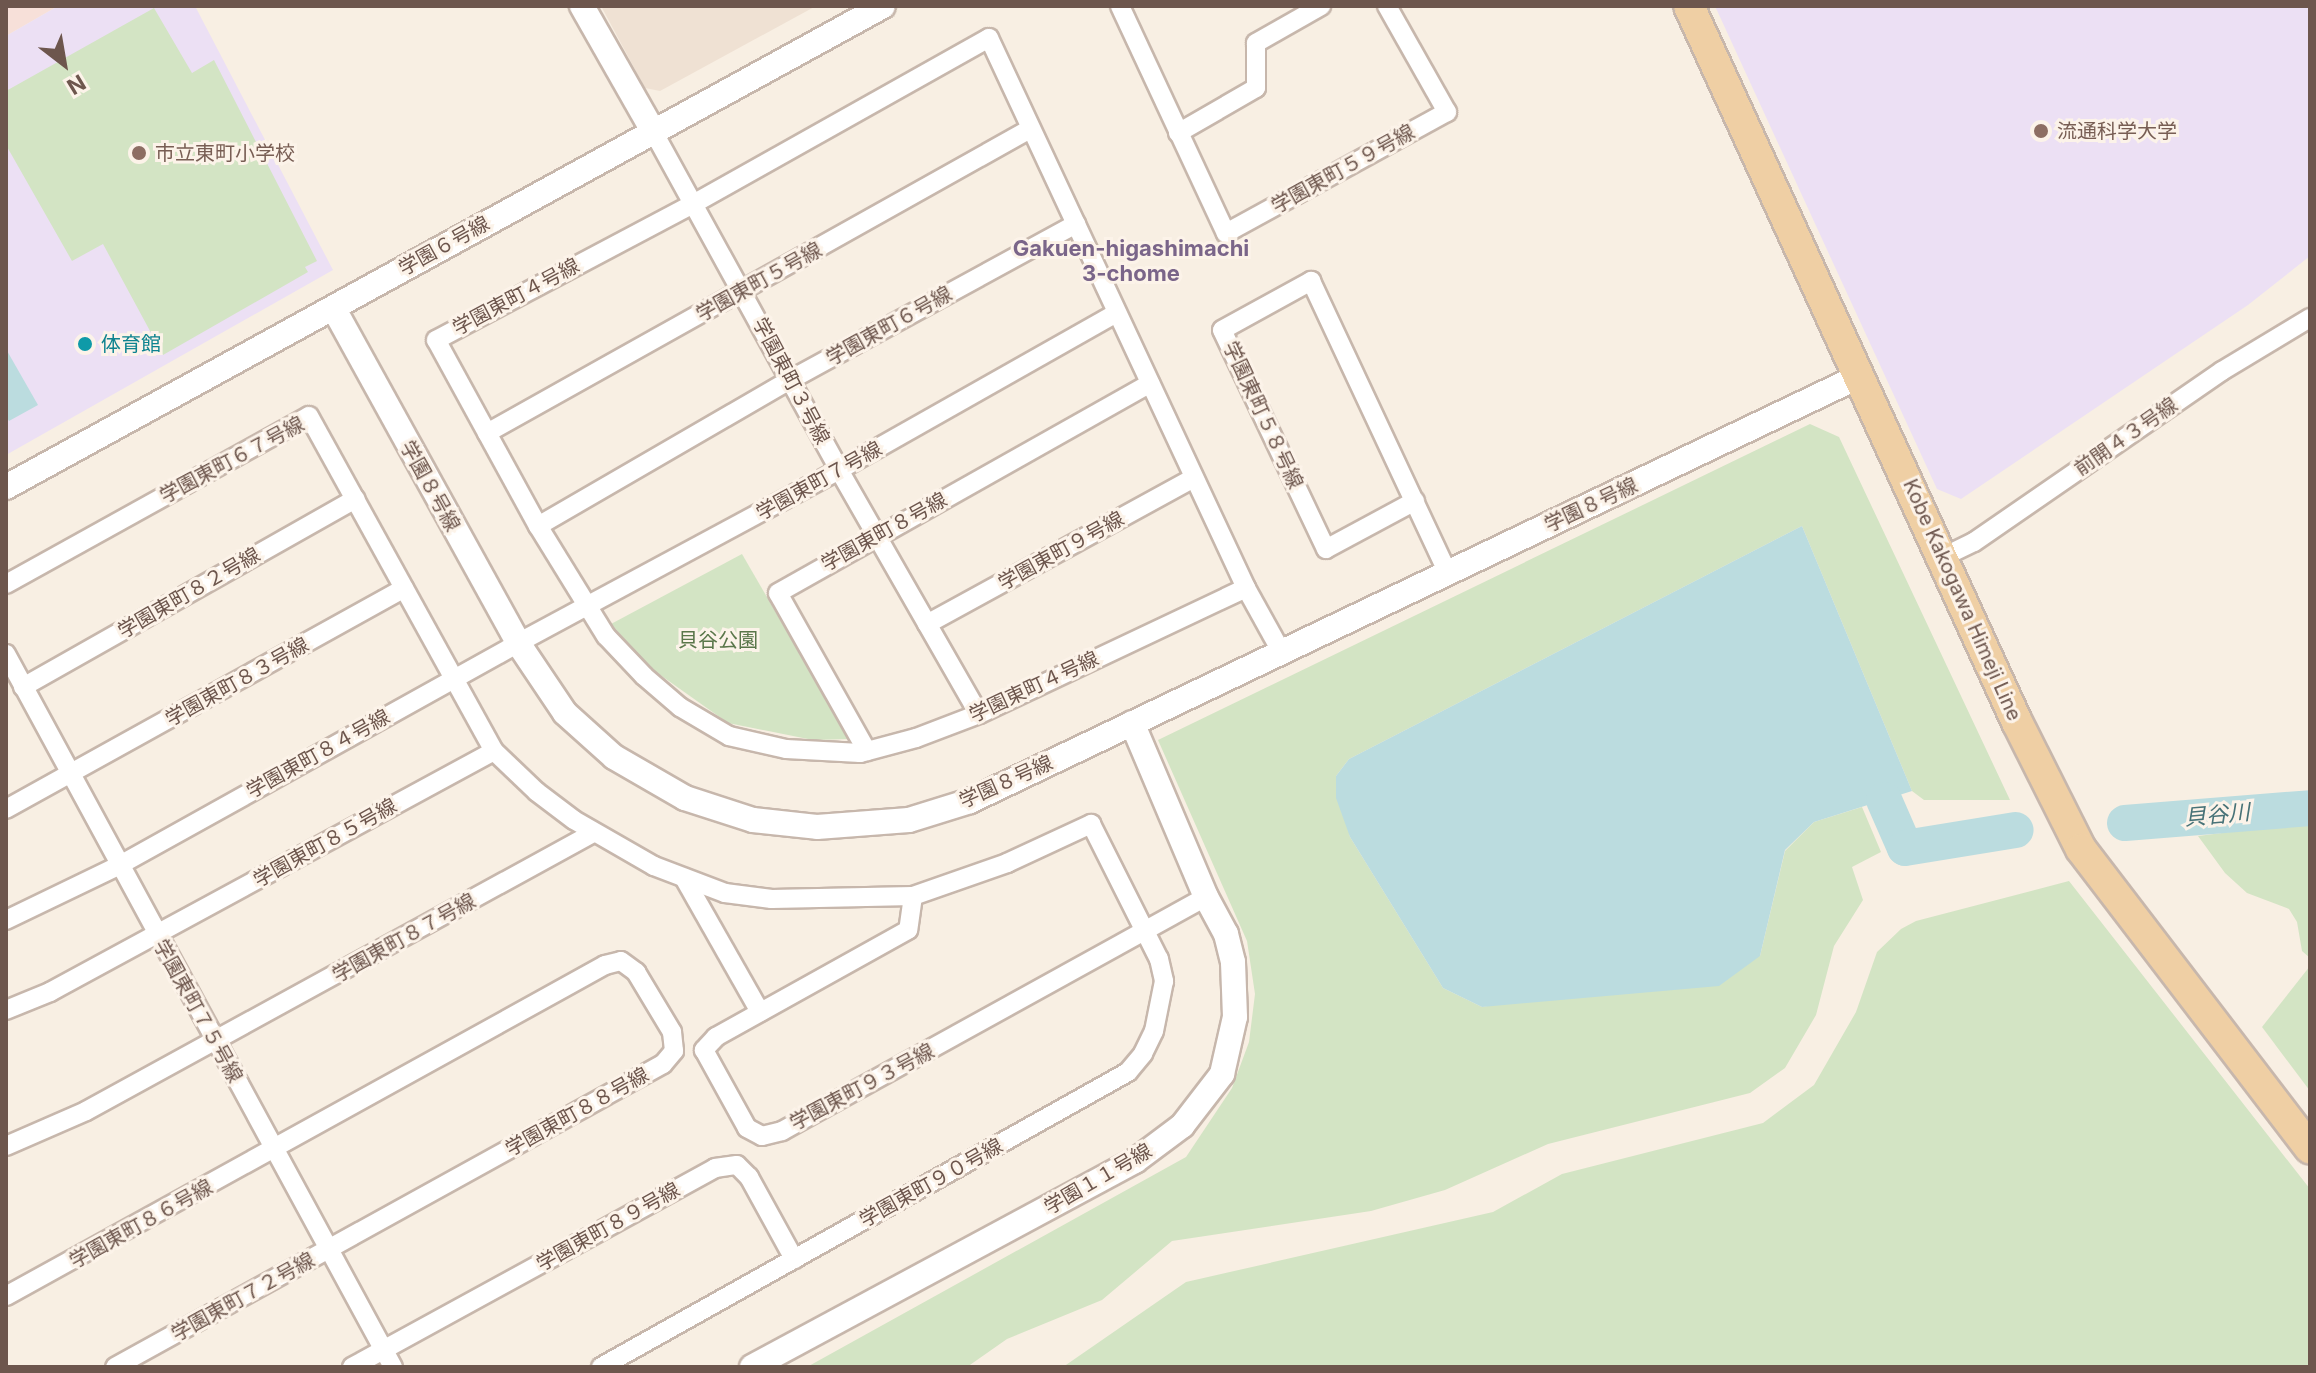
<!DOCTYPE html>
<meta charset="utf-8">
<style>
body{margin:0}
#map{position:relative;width:2316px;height:1373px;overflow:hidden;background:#f8efe3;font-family:Inter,"Noto Sans JP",sans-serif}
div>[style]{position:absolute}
.residential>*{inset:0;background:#efe1d3}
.commercial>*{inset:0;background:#f7e0d9}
.education>*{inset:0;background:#ece0f4}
.green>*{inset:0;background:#d3e4c4}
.water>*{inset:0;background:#bbdcdf}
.river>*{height:36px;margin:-18px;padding:0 18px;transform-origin:18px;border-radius:18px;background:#bbdcdf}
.roads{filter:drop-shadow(2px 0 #c7b7ac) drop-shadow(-2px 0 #c7b7ac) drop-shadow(0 2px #c7b7ac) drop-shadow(0 -2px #c7b7ac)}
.minor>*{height:18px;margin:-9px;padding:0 9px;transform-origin:9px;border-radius:9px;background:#fff}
.tertiary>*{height:24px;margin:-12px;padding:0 12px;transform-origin:12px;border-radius:12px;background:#fff}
.primary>*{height:30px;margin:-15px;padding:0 15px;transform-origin:15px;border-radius:15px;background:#efcfa4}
.dots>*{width:22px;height:22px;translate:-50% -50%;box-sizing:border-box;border:4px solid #fcf3e9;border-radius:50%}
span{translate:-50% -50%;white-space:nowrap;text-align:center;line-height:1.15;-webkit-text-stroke:6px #fcf3e9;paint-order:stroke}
.education-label{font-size:20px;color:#785e54}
.left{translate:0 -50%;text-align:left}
.street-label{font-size:20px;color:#6d564d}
.culture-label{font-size:20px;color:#0d838f}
.park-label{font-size:20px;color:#5a774a}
.neighbourhood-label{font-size:22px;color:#7a6589;font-weight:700}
.water-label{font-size:22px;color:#477277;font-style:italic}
.frame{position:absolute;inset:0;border:8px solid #6d564d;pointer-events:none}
.north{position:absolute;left:24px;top:24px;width:80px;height:80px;-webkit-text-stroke:6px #fcf3e9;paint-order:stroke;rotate:149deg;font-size:22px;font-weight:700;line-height:32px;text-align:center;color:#6d564d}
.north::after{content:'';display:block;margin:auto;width:28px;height:36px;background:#6d564d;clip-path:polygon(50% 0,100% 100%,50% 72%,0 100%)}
</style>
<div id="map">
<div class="residential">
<i style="clip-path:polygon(601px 6px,816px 6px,660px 91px,645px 88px)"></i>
</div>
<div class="commercial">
<i style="clip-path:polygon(6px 6px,58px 6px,6px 36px)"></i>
</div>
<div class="education">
<i style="clip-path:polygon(58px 6px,195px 6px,333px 270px,6px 455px,6px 36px)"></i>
<i style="clip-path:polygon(1715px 6px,2310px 6px,2310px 256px,2248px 305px,1961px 499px,1937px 489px)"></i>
</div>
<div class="green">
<i style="clip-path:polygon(154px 8px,192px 73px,214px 60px,317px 261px,305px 267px,308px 272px,163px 355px,103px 244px,72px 261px,6px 145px,6px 91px)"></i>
<i style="clip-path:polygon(1810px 424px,1839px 437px,2010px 800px,1924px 800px,1912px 791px,1802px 526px,1349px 759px,1336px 776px,1350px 837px,1443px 988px,1482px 1007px,1760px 956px,1785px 851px,1814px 822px,1862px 807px,1881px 852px,1852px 867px,1863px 900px,1834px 946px,1816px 1015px,1785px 1068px,1750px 1093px,1548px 1144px,1445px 1190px,1371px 1211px,1172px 1241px,1102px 1300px,1007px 1339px,967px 1367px,807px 1367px,1186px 1157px,1232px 1088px,1249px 1042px,1255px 994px,1247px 941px,1158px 740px)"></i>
<i style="clip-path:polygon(742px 554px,849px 739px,813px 740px,728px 723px,649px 667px,611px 624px)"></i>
<i style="clip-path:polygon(2310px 822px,2310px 958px,2302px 951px,2297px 922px,2289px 909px,2247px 893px,2225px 873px,2198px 836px)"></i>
<i style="clip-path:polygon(2069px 881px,2310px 1189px,2310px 1367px,1063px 1367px,1186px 1282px,1493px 1212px,1562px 1174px,1763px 1123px,1814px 1085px,1856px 1012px,1877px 952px,1901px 929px,1916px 921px)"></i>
<i style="clip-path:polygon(2310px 966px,2310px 1091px,2262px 1027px)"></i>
</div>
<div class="water">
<i style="clip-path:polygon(6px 349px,38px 405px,9px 421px,6px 416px)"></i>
<i style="clip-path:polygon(1802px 526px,1912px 791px,1814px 822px,1785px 850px,1760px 956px,1719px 986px,1482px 1007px,1443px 988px,1350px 837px,1336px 798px,1336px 776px,1349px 759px)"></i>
</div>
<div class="river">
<i style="left:1884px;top:800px;width:52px;rotate:66.4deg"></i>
<i style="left:1905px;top:848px;width:112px;rotate:-9.2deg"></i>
<i style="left:2125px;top:823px;width:186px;rotate:-4.6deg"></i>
</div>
<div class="roads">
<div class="minor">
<i style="left:1120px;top:6px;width:251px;rotate:65deg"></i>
<i style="left:1226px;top:233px;width:252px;rotate:-28.7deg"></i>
<i style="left:1447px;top:112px;width:122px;rotate:-119.5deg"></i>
<i style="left:989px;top:38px;width:607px;rotate:64.95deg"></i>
<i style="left:1246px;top:588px;width:295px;rotate:154.7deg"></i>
<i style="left:979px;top:714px;width:67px;rotate:159.1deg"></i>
<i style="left:916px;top:738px;width:58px;rotate:165deg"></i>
<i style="left:860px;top:753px;width:74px;rotate:-176.9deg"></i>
<i style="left:786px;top:749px;width:58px;rotate:-167.2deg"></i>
<i style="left:729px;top:736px;width:57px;rotate:-149.4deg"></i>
<i style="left:680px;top:707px;width:48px;rotate:-139.3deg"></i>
<i style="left:644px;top:676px;width:55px;rotate:-133.5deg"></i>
<i style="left:606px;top:636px;width:129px;rotate:-121.7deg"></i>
<i style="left:538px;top:526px;width:212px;rotate:-118.7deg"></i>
<i style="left:436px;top:340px;width:293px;rotate:-27.9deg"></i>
<i style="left:695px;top:203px;width:337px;rotate:-29.3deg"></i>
<i style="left:653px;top:131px;width:387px;rotate:61.2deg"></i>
<i style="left:839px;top:470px;width:281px;rotate:60.2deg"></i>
<i style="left:1178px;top:133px;width:90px;rotate:-30deg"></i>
<i style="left:1256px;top:88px;width:45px;rotate:-90deg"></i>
<i style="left:1256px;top:43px;width:75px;rotate:-29.6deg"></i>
<i style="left:487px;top:433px;width:622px;rotate:-29.24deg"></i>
<i style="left:1415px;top:501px;width:101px;rotate:151.7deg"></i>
<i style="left:1326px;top:549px;width:242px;rotate:-115.4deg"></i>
<i style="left:1222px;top:330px;width:102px;rotate:-28.8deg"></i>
<i style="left:1311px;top:281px;width:323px;rotate:64.9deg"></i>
<i style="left:538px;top:526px;width:291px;rotate:-30.1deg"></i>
<i style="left:790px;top:380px;width:326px;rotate:-28.6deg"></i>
<i style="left:1943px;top:557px;width:34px;rotate:-26deg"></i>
<i style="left:1974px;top:542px;width:301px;rotate:-34.6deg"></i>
<i style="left:2222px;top:371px;width:103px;rotate:-31.1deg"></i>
<i style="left:6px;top:584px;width:346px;rotate:-29deg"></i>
<i style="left:309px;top:416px;width:383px;rotate:61.1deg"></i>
<i style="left:494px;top:751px;width:59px;rotate:43.6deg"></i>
<i style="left:537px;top:792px;width:46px;rotate:37.1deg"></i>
<i style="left:574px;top:820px;width:92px;rotate:29.9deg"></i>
<i style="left:654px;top:866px;width:76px;rotate:20.8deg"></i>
<i style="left:725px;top:893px;width:47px;rotate:7.3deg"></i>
<i style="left:772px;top:899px;width:141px;rotate:-1.2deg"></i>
<i style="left:913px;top:896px;width:100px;rotate:-19.3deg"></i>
<i style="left:1007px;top:863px;width:93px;rotate:-24.9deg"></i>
<i style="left:1091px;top:824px;width:151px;rotate:63.3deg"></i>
<i style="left:1159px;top:959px;width:23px;rotate:77deg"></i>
<i style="left:1164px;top:981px;width:51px;rotate:101.3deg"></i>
<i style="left:1154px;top:1031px;width:25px;rotate:116deg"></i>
<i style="left:1143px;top:1054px;width:23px;rotate:130deg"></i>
<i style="left:1128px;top:1072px;width:604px;rotate:150.76deg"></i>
<i style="left:1246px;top:588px;width:74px;rotate:61deg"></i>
<i style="left:927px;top:624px;width:304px;rotate:-28.7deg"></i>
<i style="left:6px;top:654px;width:811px;rotate:61.51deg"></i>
<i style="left:23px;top:687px;width:382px;rotate:-29.5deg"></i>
<i style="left:867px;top:751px;width:181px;rotate:-119.4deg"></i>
<i style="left:778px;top:593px;width:427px;rotate:-29.4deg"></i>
<i style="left:6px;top:809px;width:455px;rotate:-29deg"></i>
<i style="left:684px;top:878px;width:154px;rotate:60.4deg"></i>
<i style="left:913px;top:896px;width:34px;rotate:98deg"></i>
<i style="left:908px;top:930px;width:220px;rotate:150.9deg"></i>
<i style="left:716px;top:1037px;width:18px;rotate:133deg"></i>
<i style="left:704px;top:1050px;width:89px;rotate:61.1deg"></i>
<i style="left:747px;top:1128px;width:17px;rotate:28deg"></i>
<i style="left:762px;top:1136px;width:21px;rotate:-14deg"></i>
<i style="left:782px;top:1131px;width:484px;rotate:-28.9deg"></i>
<i style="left:6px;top:920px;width:124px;rotate:-25.7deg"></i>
<i style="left:118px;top:866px;width:458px;rotate:-29.1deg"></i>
<i style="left:518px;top:643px;width:365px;rotate:-28.3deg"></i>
<i style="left:839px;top:470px;width:319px;rotate:-29.5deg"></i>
<i style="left:6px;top:1010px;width:48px;rotate:-22.2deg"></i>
<i style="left:50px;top:992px;width:505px;rotate:-28.49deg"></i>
<i style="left:6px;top:1146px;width:87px;rotate:-23.6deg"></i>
<i style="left:86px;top:1111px;width:578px;rotate:-28.74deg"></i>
<i style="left:6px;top:1296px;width:684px;rotate:-28.92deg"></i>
<i style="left:605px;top:965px;width:16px;rotate:-14deg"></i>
<i style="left:621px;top:961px;width:19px;rotate:36deg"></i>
<i style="left:636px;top:972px;width:70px;rotate:59deg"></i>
<i style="left:672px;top:1032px;width:19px;rotate:84deg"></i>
<i style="left:674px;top:1051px;width:17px;rotate:130deg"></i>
<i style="left:663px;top:1064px;width:626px;rotate:151.06deg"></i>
<i style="left:352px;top:1367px;width:414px;rotate:-28.7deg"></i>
<i style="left:715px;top:1168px;width:22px;rotate:-8deg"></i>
<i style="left:737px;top:1165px;width:17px;rotate:45deg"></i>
<i style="left:749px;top:1177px;width:94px;rotate:61.2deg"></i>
</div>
<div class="tertiary">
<i style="left:582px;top:6px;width:144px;rotate:60.4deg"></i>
<i style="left:334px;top:309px;width:381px;rotate:61.1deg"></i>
<i style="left:518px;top:643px;width:84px;rotate:56.1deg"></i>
<i style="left:565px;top:713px;width:66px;rotate:41.9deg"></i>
<i style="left:614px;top:757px;width:82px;rotate:30deg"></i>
<i style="left:685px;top:798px;width:71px;rotate:17.9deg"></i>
<i style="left:753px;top:820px;width:64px;rotate:6.2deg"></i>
<i style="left:817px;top:827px;width:92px;rotate:-4.4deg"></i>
<i style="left:909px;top:820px;width:64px;rotate:-17.3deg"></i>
<i style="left:970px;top:801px;width:986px;rotate:-25.53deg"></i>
<i style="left:6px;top:487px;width:1000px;rotate:-28.74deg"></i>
<i style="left:752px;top:1367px;width:435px;rotate:-28.3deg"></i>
<i style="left:1135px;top:1161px;width:59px;rotate:-36.7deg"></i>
<i style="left:1182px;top:1126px;width:66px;rotate:-52.4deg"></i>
<i style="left:1222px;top:1074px;width:58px;rotate:-77.2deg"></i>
<i style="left:1235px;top:1017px;width:55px;rotate:-92.1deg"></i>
<i style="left:1233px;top:962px;width:29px;rotate:-104deg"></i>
<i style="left:1226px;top:934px;width:42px;rotate:-118.4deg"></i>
<i style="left:1206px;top:897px;width:189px;rotate:-113deg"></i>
</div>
<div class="primary">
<i style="left:1689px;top:6px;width:788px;rotate:65.39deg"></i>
<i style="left:2017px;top:722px;width:142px;rotate:63.3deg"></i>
<i style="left:2081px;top:849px;width:377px;rotate:52.6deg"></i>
</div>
</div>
<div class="dots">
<i style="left:2041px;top:131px;background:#8d6e63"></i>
<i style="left:139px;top:153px;background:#8d6e63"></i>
<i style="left:85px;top:344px;background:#0f9aa8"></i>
</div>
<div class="education-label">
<span class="left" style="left:2057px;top:131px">流通科学大学</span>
<span class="left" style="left:155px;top:153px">市立東町小学校</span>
</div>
<div class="street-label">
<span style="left:1343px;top:169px;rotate:-29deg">学園東町５９号線</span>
<span style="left:444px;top:246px;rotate:-29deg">学園６号線</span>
<span style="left:759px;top:282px;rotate:-29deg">学園東町５号線</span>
<span style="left:516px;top:297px;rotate:-28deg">学園東町４号線</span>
<span style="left:889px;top:326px;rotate:-29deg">学園東町６号線</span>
<span style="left:791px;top:381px;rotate:62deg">学園東町３号線</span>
<span style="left:1263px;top:415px;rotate:65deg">学園東町５８号線</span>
<span style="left:2126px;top:437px;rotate:-35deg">前開４３号線</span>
<span style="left:232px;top:460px;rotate:-28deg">学園東町６７号線</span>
<span style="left:819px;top:481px;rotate:-29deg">学園東町７号線</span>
<span style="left:430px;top:486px;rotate:61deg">学園８号線</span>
<span style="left:1591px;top:505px;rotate:-25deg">学園８号線</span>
<span style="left:884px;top:532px;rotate:-29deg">学園東町８号線</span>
<span style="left:1061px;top:551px;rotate:-29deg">学園東町９号線</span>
<span style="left:189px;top:593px;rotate:-30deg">学園東町８２号線</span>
<span style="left:1962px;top:600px;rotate:66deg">Kobe Kakogawa Himeji Line</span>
<span style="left:237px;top:682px;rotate:-29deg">学園東町８３号線</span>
<span style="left:1034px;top:687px;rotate:-25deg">学園東町４号線</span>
<span style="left:318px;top:754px;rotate:-29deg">学園東町８４号線</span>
<span style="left:1006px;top:782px;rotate:-24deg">学園８号線</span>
<span style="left:325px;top:843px;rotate:-29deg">学園東町８５号線</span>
<span style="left:404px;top:938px;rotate:-29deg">学園東町８７号線</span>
<span style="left:198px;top:1011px;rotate:61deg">学園東町７５号線</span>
<span style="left:862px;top:1087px;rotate:-28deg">学園東町９３号線</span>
<span style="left:577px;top:1112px;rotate:-29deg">学園東町８８号線</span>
<span style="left:1098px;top:1179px;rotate:-30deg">学園１１号線</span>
<span style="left:931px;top:1183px;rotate:-29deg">学園東町９０号線</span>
<span style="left:141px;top:1224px;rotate:-29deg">学園東町８６号線</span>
<span style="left:608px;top:1227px;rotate:-29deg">学園東町８９号線</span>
<span style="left:243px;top:1297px;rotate:-29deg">学園東町７２号線</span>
</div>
<div class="culture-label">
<span class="left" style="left:101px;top:344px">体育館</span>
</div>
<div class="park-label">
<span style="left:718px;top:640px">貝谷公園</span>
</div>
<div class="neighbourhood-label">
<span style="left:1131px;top:261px">Gakuen-higashimachi<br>3-chome</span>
</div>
<div class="water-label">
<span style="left:2217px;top:815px;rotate:-5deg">貝谷川</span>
</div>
<div class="frame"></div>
<div class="north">N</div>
</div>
